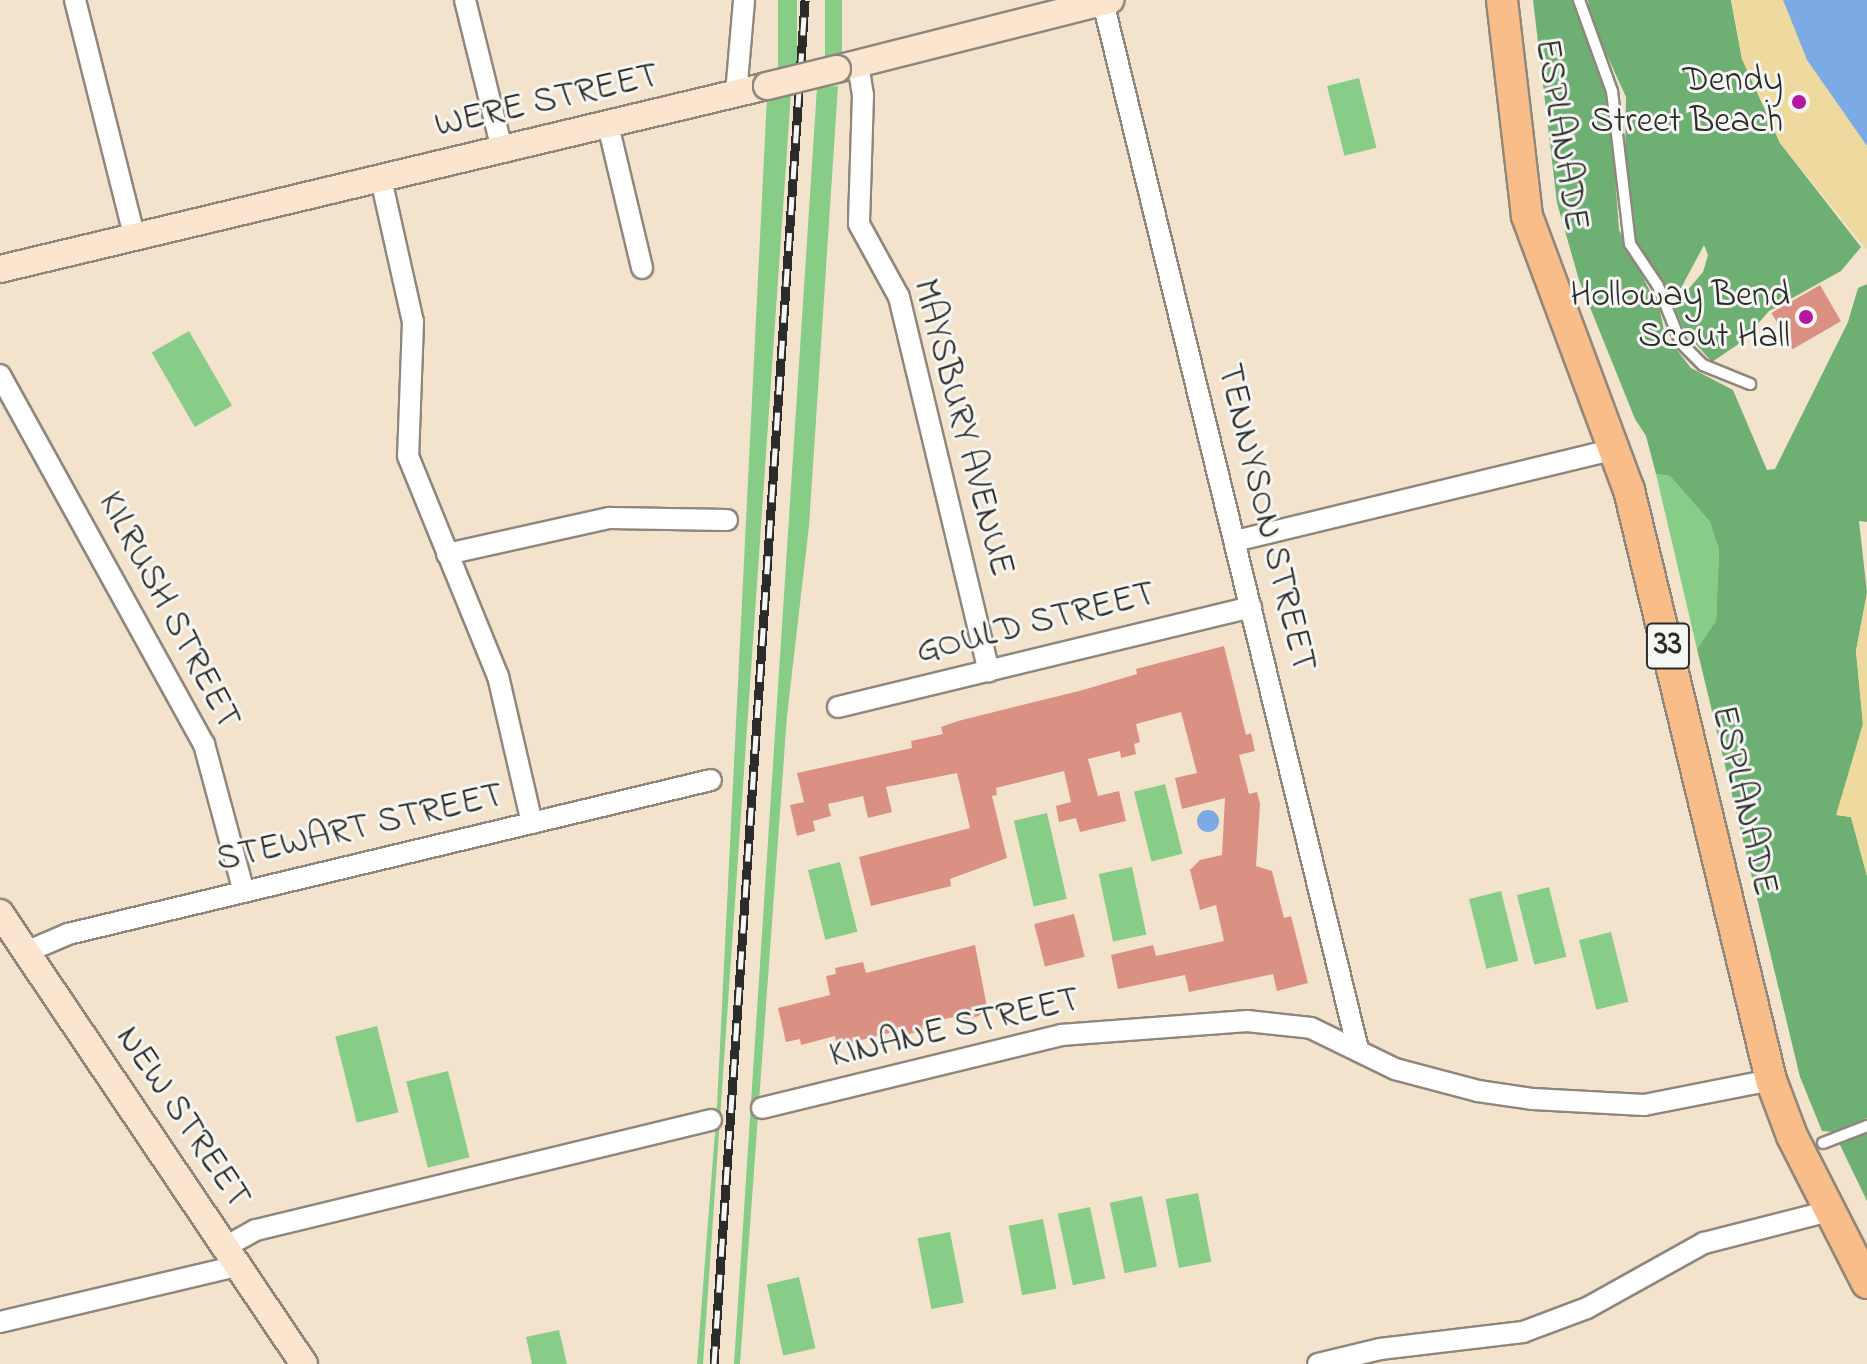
<!DOCTYPE html>
<style>
body{margin:0}
#map{position:relative;width:1867px;height:1364px;overflow:hidden;background:#f3e3cd;font-family:"Indie Flower",sans-serif}
div>[style]{position:absolute}
.green>*{inset:0;background:#88cd87;transform-origin:0 0}
.forest>*{inset:0;background:#6eb074}
.sand>*{inset:0;background:#eeda9e}
.water>*{inset:0;background:#7baae5}
.round{border-radius:50%}
.building>*{inset:0;background:#da9183;transform-origin:0 0}
.roads{filter:drop-shadow(2px 0 #8f877c) drop-shadow(-2px 0 #8f877c) drop-shadow(0 2px #8f877c) drop-shadow(0 -2px #8f877c)}
.lane>*{height:10px;margin:-5px;padding:0 5px;transform-origin:5px;border-radius:5px;background:#fff}
.street>*{height:20px;margin:-10px;padding:0 10px;transform-origin:10px;border-radius:10px;background:#fff}
.secondary>*{height:26px;margin:-13px;padding:0 13px;transform-origin:13px;border-radius:13px;background:#fce5cf}
.primary>*{height:30px;margin:-15px;padding:0 15px;transform-origin:15px;border-radius:15px;background:#f8bd88}
.rail>*{height:9px;margin-top:-4.5px;transform-origin:0;background:repeating-linear-gradient(90deg,#f6f6f2 0 18px,#2b2b2b 0 36px);box-sizing:border-box;border-block:2px solid #2b2b2b}
.bridges{filter:drop-shadow(2px 0 #8f877c) drop-shadow(-2px 0 #8f877c) drop-shadow(0 2px #8f877c) drop-shadow(0 -2px #8f877c)}
.secondary-bridge>*{height:26px;margin:-13px;padding:0 13px;transform-origin:13px;border-radius:13px;background:#fce5cf}
.dots>*{width:22px;height:22px;translate:-50% -50%;box-sizing:border-box;border:4px solid #f6f6f2;border-radius:50%}
span{translate:-50% -50%;white-space:nowrap;text-align:center;line-height:1.15;-webkit-text-stroke:6px #f6f6f2;paint-order:stroke}
.shield-label span{padding:2px 6px;background:#f6f6f2;border:2px solid;border-radius:6px;-webkit-text-stroke-width:0}
.shield-label{font-size:34px;color:#2b2b2b;font-weight:700}
.poi-label{font-size:36px;color:#2b2b2b}
.right{translate:-100% -50%;text-align:right}
.street-label{font-size:36px;color:#2b2b2b}
</style>
<div id="map">
<div class="green">
<i style="left:778px;top:0;width:19px;height:70px"></i>
<i style="left:825px;top:0;width:17px;height:59px"></i>
<i style="left:1359px;top:78px;width:72px;height:33px;rotate:76deg"></i>
<i style="clip-path:polygon(838px 86px,809px 526px,787px 716px,740px 1364px,734px 1364px,817px 87px)"></i>
<i style="clip-path:polygon(791px 93px,703px 1364px,697px 1364px,717px 1106px,766px 117px,767px 100px)"></i>
<i style="left:189px;top:331px;width:86px;height:43px;rotate:60deg"></i>
<i style="clip-path:polygon(1656px 474px,1670px 476px,1710px 522px,1719px 550px,1716px 622px,1697px 649px)"></i>
<i style="left:1165px;top:784px;width:72px;height:32px;rotate:76deg"></i>
<i style="left:1047px;top:813px;width:88px;height:34px;rotate:77deg"></i>
<i style="left:840px;top:862px;width:72px;height:33px;rotate:76deg"></i>
<i style="left:1132px;top:867px;width:69px;height:34px;rotate:78deg"></i>
<i style="left:1549px;top:887px;width:72px;height:33px;rotate:76deg"></i>
<i style="left:1501px;top:891px;width:72px;height:33px;rotate:76deg"></i>
<i style="left:1611px;top:932px;width:72px;height:33px;rotate:76deg"></i>
<i style="left:377px;top:1026px;width:89px;height:43px;rotate:76deg"></i>
<i style="left:448px;top:1071px;width:89px;height:43px;rotate:76deg"></i>
<i style="left:1198px;top:1193px;width:70px;height:33px;rotate:79deg"></i>
<i style="left:1142px;top:1196px;width:72px;height:33px;rotate:78deg"></i>
<i style="left:1090px;top:1207px;width:73px;height:33px;rotate:78deg"></i>
<i style="left:1043px;top:1219px;width:71px;height:35px;rotate:79deg"></i>
<i style="left:950px;top:1232px;width:72px;height:33px;rotate:79deg"></i>
<i style="left:799px;top:1277px;width:73px;height:33px;rotate:77deg"></i>
<i style="clip-path:polygon(559px 1330px,567px 1364px,532px 1364px,526px 1337px)"></i>
</div>
<div class="forest">
<i style="clip-path:polygon(1533px 0,1574px 0,1610px 105px,1619px 230px,1660px 311px,1665px 335px,1691px 368px,1733px 390px,1767px 470px,1775px 469px,1848px 322px,1858px 288px,1867px 284px,1867px 522px,1859px 521px,1867px 593px,1856px 651px,1863px 724px,1837px 815px,1851px 817px,1867px 876px,1867px 1118px,1834px 1132px,1822px 1131px,1800px 1077px,1697px 649px,1716px 621px,1719px 550px,1710px 522px,1670px 476px,1656px 474px,1646px 436px,1635px 419px,1579px 280px,1557px 203px)"></i>
<i style="clip-path:polygon(1588px 0,1731px 0,1742px 59px,1780px 143px,1861px 247px,1841px 271px,1769px 311px,1743px 341px,1712px 362px,1685px 332px,1674px 306px,1703px 272px,1708px 255px,1704px 245px,1680px 290px,1670px 294px,1635px 241px,1625px 158px,1626px 97px,1591px 20px)"></i>
<i style="clip-path:polygon(1867px 1132px,1867px 1201px,1839px 1143px)"></i>
</div>
<div class="sand">
<i style="clip-path:polygon(1731px 0,1783px 0,1807px 60px,1867px 146px,1867px 250px,1780px 143px,1742px 59px)"></i>
<i style="clip-path:polygon(1867px 593px,1867px 876px,1851px 817px,1836px 815px,1863px 724px,1856px 651px)"></i>
</div>
<div class="water">
<i style="clip-path:polygon(1783px 0,1867px 0,1867px 146px,1807px 60px)"></i>
<i class="round" style="left:1197px;top:810px;width:22px;height:22px"></i>
</div>
<div class="building">
<i style="left:1820px;top:285px;width:42px;height:56px;rotate:60deg"></i>
<i style="clip-path:polygon(1224px 646px,1246px 735px,1251px 733px,1255px 751px,1239px 755px,1249px 794px,1257px 792px,1260px 804px,1256px 866px,1272px 871px,1284px 918px,1291px 916px,1308px 983px,1277px 991px,1273px 974px,1189px 992px,1185px 975px,1118px 989px,1111px 955px,1153px 945px,1156px 956px,1224px 941px,1216px 905px,1200px 910px,1190px 870px,1200px 860px,1222px 855px,1225px 798px,1182px 809px,1175px 778px,1197px 773px,1181px 712px,1136px 724px,1140px 742px,1134px 744px,1136px 754px,1121px 758px,1120px 751px,1088px 759px,1098px 796px,1119px 791px,1126px 821px,1080px 832px,1076px 818px,1059px 822px,1056px 806px,1071px 802px,1064px 771px,996px 788px,997px 795px,992px 796px,1007px 858px,950px 879px,951px 886px,871px 906px,859px 857px,970px 828px,957px 773px,886px 787px,892px 812px,868px 818px,863px 796px,828px 804px,831px 816px,813px 821px,815px 831px,797px 836px,790px 805px,804px 802px,797px 773px,912px 748px,911px 741px,943px 734px,941px 727px,958px 721px,1083px 690px,1137px 674px,1136px 669px)"></i>
<i style="left:1074px;top:914px;width:44px;height:41px;rotate:76deg"></i>
<i style="clip-path:polygon(975px 945px,987px 1007px,979px 1016px,955px 1022px,953px 1017px,922px 1025px,923px 1030px,903px 1036px,901px 1030px,837px 1046px,835px 1036px,801px 1045px,800px 1039px,786px 1042px,778px 1008px,830px 995px,826px 976px,836px 974px,835px 968px,863px 962px,866px 973px)"></i>
</div>
<div class="roads">
<div class="lane">
<i style="left:1579px;top:0;width:97px;rotate:70.1deg"></i>
<i style="left:1612px;top:91px;width:154px;rotate:83.3deg"></i>
<i style="left:1630px;top:244px;width:50px;rotate:56.3deg"></i>
<i style="left:1658px;top:286px;width:61px;rotate:68deg"></i>
<i style="left:1681px;top:343px;width:31px;rotate:45deg"></i>
<i style="left:1703px;top:365px;width:51px;rotate:22deg"></i>
<i style="left:1823px;top:1143px;width:47px;rotate:-21.1deg"></i>
</div>
<div class="street">
<i style="left:75px;top:0;width:245px;rotate:75.9deg"></i>
<i style="left:465px;top:0;width:154px;rotate:76.1deg"></i>
<i style="left:1103px;top:2px;width:1079px;rotate:76.32deg"></i>
<i style="left:858px;top:64px;width:31px;rotate:81deg"></i>
<i style="left:863px;top:95px;width:129px;rotate:91.8deg"></i>
<i style="left:859px;top:224px;width:83px;rotate:61.3deg"></i>
<i style="left:899px;top:297px;width:385px;rotate:76.5deg"></i>
<i style="left:736px;top:94px;width:94px;rotate:-85.1deg"></i>
<i style="left:608px;top:125px;width:147px;rotate:76.6deg"></i>
<i style="left:381px;top:179px;width:147px;rotate:77.4deg"></i>
<i style="left:413px;top:322px;width:134px;rotate:92.1deg"></i>
<i style="left:408px;top:456px;width:238px;rotate:67.8deg"></i>
<i style="left:498px;top:676px;width:151px;rotate:77deg"></i>
<i style="left:0;top:375px;width:422px;rotate:61.1deg"></i>
<i style="left:204px;top:744px;width:153px;rotate:74.9deg"></i>
<i style="left:1235px;top:541px;width:391px;rotate:-13.6deg"></i>
<i style="left:447px;top:554px;width:167px;rotate:-12.5deg"></i>
<i style="left:610px;top:518px;width:117px;rotate:1deg"></i>
<i style="left:838px;top:707px;width:425px;rotate:-13.6deg"></i>
<i style="left:26px;top:952px;width:46px;rotate:-23.2deg"></i>
<i style="left:68px;top:934px;width:661px;rotate:-13.47deg"></i>
<i style="left:762px;top:1108px;width:308px;rotate:-13.7deg"></i>
<i style="left:1061px;top:1035px;width:187px;rotate:-4.3deg"></i>
<i style="left:1247px;top:1021px;width:64px;rotate:6.2deg"></i>
<i style="left:1311px;top:1028px;width:93px;rotate:26deg"></i>
<i style="left:1395px;top:1069px;width:86px;rotate:14.8deg"></i>
<i style="left:1478px;top:1091px;width:56px;rotate:8.3deg"></i>
<i style="left:1533px;top:1099px;width:111px;rotate:3.1deg"></i>
<i style="left:1644px;top:1105px;width:129px;rotate:-11.1deg"></i>
<i style="left:225px;top:1247px;width:35px;rotate:-29deg"></i>
<i style="left:256px;top:1230px;width:468px;rotate:-13.6deg"></i>
<i style="left:0;top:1322px;width:244px;rotate:-13.3deg"></i>
<i style="left:1318px;top:1364px;width:64px;rotate:-13.6deg"></i>
<i style="left:1380px;top:1349px;width:144px;rotate:-6.8deg"></i>
<i style="left:1523px;top:1332px;width:68px;rotate:-20.6deg"></i>
<i style="left:1587px;top:1308px;width:134px;rotate:-29.1deg"></i>
<i style="left:1704px;top:1243px;width:130px;rotate:-14.3deg"></i>
</div>
<div class="secondary">
<i style="left:837px;top:69px;width:282px;rotate:-14.2deg"></i>
<i style="left:0;top:269px;width:789px;rotate:-13.42deg"></i>
<i style="left:0;top:913px;width:544px;rotate:56.02deg"></i>
</div>
<div class="primary">
<i style="left:1502px;top:0;width:217px;rotate:83.4deg"></i>
<i style="left:1527px;top:216px;width:292px;rotate:69.6deg"></i>
<i style="left:1629px;top:490px;width:607px;rotate:76.47deg"></i>
<i style="left:1771px;top:1080px;width:60px;rotate:69.4deg"></i>
<i style="left:1792px;top:1136px;width:165px;rotate:63deg"></i>
</div>
</div>
<div class="rail">
<i style="left:714px;top:1364px;width:1367px;rotate:-86.18deg"></i>
</div>
<div class="bridges">
<div class="secondary-bridge">
<i style="left:767px;top:86px;width:72px;rotate:-13.7deg"></i>
</div>
</div>
<div class="dots">
<i style="left:1799px;top:102px;background:#b5179e"></i>
<i style="left:1806px;top:317px;background:#b5179e"></i>
</div>
<div class="shield-label">
<span style="left:1668px;top:646px">33</span>
</div>
<div class="poi-label">
<span class="right" style="left:1783px;top:102px">Dendy<br>Street Beach</span>
<span class="right" style="left:1790px;top:317px">Holloway Bend<br>Scout Hall</span>
</div>
<div class="street-label">
<span style="left:547px;top:102px;rotate:-13deg">WERE STREET</span>
<span style="left:1560px;top:135px;rotate:81deg">ESPLANADE</span>
<span style="left:962px;top:428px;rotate:75deg">MAYSBURY AVENUE</span>
<span style="left:1265px;top:518px;rotate:76deg">TENNYSON STREET</span>
<span style="left:168px;top:611px;rotate:62deg">KILRUSH STREET</span>
<span style="left:1036px;top:624px;rotate:-14deg">GOULD STREET</span>
<span style="left:1743px;top:801px;rotate:77deg">ESPLANADE</span>
<span style="left:360px;top:829px;rotate:-13deg">STEWART STREET</span>
<span style="left:955px;top:1029px;rotate:-13deg">KINANE STREET</span>
<span style="left:182px;top:1118px;rotate:56deg">NEW STREET</span>
</div>
</div>
